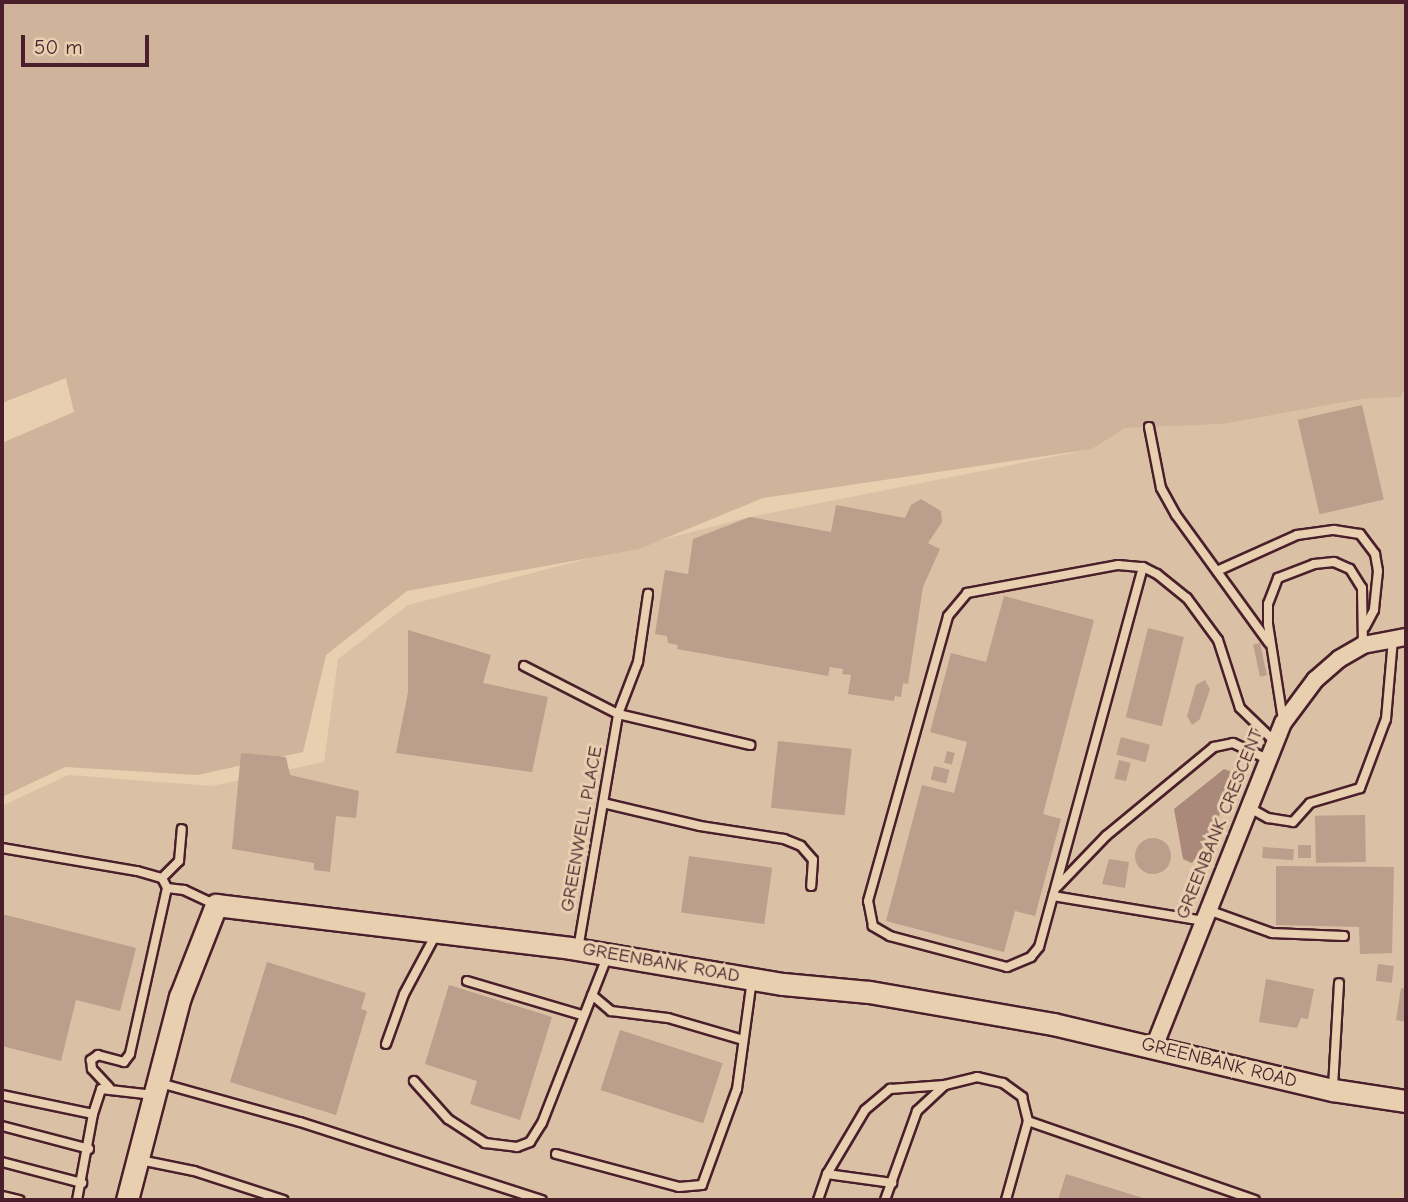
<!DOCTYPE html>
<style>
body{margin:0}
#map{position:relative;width:1408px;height:1202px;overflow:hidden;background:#e8cfb0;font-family:"Comic Neue",sans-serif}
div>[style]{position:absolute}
.built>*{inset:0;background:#dac0a5}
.green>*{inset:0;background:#cfb39a}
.water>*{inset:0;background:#aa897b}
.building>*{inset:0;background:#bb9e8b;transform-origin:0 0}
.round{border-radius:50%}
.roads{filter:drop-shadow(2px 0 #4a1f2b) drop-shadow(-2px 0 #4a1f2b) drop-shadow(0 2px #4a1f2b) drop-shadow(0 -2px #4a1f2b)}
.lane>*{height:8px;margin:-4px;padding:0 4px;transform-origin:4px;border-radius:4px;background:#e8cfb0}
.street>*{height:16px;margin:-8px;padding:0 8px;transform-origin:8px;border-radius:8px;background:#e8cfb0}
.secondary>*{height:21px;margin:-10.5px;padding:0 10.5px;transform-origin:10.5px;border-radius:10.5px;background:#e8cfb0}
span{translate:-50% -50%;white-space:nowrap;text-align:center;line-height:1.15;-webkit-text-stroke:6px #e8cfb0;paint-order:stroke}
.street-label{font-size:19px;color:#4a1f2b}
.frame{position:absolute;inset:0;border:4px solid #4a1f2b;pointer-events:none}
.scale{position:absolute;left:21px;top:35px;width:128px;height:32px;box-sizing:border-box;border:4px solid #4a1f2b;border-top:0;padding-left:9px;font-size:21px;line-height:24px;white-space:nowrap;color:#4a1f2b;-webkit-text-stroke:5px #e8cfb0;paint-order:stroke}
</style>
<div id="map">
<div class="built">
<i style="clip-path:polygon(1406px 389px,1406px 1200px,2px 1200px,2px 806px,68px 775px,212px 786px,324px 762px,338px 659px,408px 605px,750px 517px,1092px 449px,1125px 428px,1223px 424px,1362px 399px,1401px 397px)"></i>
</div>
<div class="green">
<i style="clip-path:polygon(2px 2px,1406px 2px,1406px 387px,1401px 397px,1362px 399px,1223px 424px,1125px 428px,1092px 449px,763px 498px,639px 549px,407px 591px,326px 655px,303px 752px,197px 775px,65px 767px,2px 797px,2px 443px,74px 412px,66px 378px,2px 403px)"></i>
</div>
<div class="water">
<i style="clip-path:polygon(1224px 769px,1238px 774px,1238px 780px,1227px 789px,1215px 830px,1192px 863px,1183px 859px,1174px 809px)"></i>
</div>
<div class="building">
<i style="left:1362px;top:405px;width:97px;height:66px;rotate:77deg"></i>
<i style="clip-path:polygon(921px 499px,941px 511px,942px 522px,928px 543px,940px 549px,923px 587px,908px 684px,903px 683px,901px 697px,895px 696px,894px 701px,848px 694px,851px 675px,842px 674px,843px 669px,830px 667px,828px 676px,677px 649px,678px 645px,668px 643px,667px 636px,655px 634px,665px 570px,688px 574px,693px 539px,750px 517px,831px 532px,836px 505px,905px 518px,911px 505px)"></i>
<i style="clip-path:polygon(1004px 596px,1094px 620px,1043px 814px,1061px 819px,1035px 916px,1015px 911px,1004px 952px,886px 921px,922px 785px,954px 793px,967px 742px,930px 732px,951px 653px,986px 662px)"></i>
<i style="left:1148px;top:628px;width:37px;height:92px;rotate:14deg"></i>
<i style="clip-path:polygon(408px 630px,491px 655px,483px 683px,548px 697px,532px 772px,396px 753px,408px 692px)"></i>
<i style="left:1260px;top:643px;width:33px;height:7px;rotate:78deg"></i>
<i style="clip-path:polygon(1205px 680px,1210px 689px,1200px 719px,1192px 725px,1187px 716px,1196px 685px)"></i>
<i style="left:1121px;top:737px;width:30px;height:18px;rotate:15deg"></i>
<i style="left:778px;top:741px;width:74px;height:67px;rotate:6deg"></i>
<i style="left:947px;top:751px;width:8px;height:12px;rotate:14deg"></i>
<i style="clip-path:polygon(241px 753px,286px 757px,290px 775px,359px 791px,356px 818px,336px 816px,330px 872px,314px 870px,314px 863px,232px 849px)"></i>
<i style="left:1119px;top:760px;width:12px;height:19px;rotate:14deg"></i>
<i style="left:934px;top:766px;width:16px;height:14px;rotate:14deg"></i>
<i style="left:1365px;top:815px;width:47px;height:50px;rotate:89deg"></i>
<i class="round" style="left:1135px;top:838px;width:36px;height:36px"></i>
<i style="left:1298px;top:845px;width:13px;height:13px"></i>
<i style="left:1263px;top:847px;width:31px;height:11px;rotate:4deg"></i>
<i style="left:689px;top:856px;width:84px;height:57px;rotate:8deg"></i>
<i style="clip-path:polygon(1109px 859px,1129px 862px,1125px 888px,1102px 884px)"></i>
<i style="clip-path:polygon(1276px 866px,1394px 867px,1392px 953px,1360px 954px,1359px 927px,1276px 925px)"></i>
<i style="clip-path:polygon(2px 914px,136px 948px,120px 1011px,76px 1000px,61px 1061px,2px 1046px)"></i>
<i style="clip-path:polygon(267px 962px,366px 993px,361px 1009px,367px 1011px,336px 1115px,230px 1082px)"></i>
<i style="left:1378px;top:964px;width:16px;height:17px;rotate:7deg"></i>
<i style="clip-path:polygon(1266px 979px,1314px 989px,1308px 1019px,1301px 1018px,1297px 1028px,1259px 1022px)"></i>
<i style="clip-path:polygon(449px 985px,552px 1017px,520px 1120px,470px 1104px,477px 1081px,425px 1064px)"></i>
<i style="clip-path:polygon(1401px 988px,1406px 989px,1406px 1022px,1396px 1020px)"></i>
<i style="left:620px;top:1030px;width:108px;height:63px;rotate:18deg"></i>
<i style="clip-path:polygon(1066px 1174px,1149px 1200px,1058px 1200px)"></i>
</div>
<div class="roads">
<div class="lane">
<i style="left:1149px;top:427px;width:62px;rotate:78.9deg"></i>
<i style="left:1161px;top:488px;width:31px;rotate:61deg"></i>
<i style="left:1176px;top:515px;width:158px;rotate:54deg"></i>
<i style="left:1143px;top:567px;width:394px;rotate:105.3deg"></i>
<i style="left:1039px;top:947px;width:13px;rotate:129deg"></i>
<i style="left:1031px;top:957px;width:26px;rotate:157deg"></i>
<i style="left:1007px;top:967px;width:121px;rotate:-165.2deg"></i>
<i style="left:890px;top:936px;width:20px;rotate:-150deg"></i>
<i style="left:873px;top:926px;width:25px;rotate:-101deg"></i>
<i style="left:868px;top:901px;width:296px;rotate:-74.3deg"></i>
<i style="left:948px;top:616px;width:30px;rotate:-50deg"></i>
<i style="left:967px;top:593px;width:154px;rotate:-10.5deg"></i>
<i style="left:1118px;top:565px;width:25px;rotate:5deg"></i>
<i style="left:1143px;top:567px;width:16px;rotate:27deg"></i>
<i style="left:1157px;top:574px;width:38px;rotate:39deg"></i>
<i style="left:1187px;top:598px;width:52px;rotate:53.6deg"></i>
<i style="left:1218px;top:640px;width:71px;rotate:72.1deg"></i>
<i style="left:1240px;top:708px;width:47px;rotate:44.1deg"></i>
<i style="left:1217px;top:571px;width:88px;rotate:-24.2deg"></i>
<i style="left:1297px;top:535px;width:37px;rotate:-8deg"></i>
<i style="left:1334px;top:530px;width:26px;rotate:9deg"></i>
<i style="left:1360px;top:534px;width:25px;rotate:53deg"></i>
<i style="left:1375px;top:554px;width:17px;rotate:80deg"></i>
<i style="left:1378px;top:571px;width:39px;rotate:96deg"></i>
<i style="left:1374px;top:610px;width:19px;rotate:118deg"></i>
<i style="left:524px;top:666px;width:106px;rotate:27.1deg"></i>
<i style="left:618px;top:714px;width:136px;rotate:13.2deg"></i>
<i style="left:1283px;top:720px;width:97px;rotate:-98.9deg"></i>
<i style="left:1268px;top:624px;width:20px;rotate:-90deg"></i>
<i style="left:1268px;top:604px;width:28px;rotate:-69deg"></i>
<i style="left:1278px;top:578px;width:39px;rotate:-21deg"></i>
<i style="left:1314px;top:564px;width:20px;rotate:-6deg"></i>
<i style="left:1334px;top:562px;width:17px;rotate:24deg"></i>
<i style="left:1350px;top:569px;width:22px;rotate:58deg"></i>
<i style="left:1362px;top:588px;width:57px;rotate:89deg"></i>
<i style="left:603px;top:803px;width:100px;rotate:13.3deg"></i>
<i style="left:700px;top:826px;width:85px;rotate:8.8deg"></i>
<i style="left:784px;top:839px;width:18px;rotate:22deg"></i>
<i style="left:801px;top:846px;width:18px;rotate:49deg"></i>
<i style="left:813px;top:860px;width:26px;rotate:94deg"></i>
<i style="left:1248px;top:807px;width:23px;rotate:29deg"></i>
<i style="left:1268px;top:818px;width:25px;rotate:9deg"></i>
<i style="left:1293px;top:822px;width:25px;rotate:-48deg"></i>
<i style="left:1310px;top:803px;width:52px;rotate:-16.7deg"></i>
<i style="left:1360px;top:788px;width:74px;rotate:-69.4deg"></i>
<i style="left:1386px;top:719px;width:80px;rotate:-85deg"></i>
<i style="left:2px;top:848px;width:137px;rotate:9.7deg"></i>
<i style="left:137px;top:871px;width:26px;rotate:16deg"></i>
<i style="left:162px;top:878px;width:11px;rotate:63deg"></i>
<i style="left:167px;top:888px;width:170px;rotate:102.6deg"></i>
<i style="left:130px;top:1054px;width:10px;rotate:127deg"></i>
<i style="left:124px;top:1062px;width:27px;rotate:-165deg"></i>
<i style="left:98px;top:1055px;width:9px;rotate:144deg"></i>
<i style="left:91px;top:1060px;width:9px;rotate:84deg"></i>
<i style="left:92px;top:1069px;width:25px;rotate:47deg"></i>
<i style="left:162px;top:878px;width:24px;rotate:-45deg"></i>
<i style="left:179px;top:861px;width:32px;rotate:-85deg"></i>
<i style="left:1057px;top:887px;width:71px;rotate:-46.1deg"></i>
<i style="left:1106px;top:836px;width:140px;rotate:-39.5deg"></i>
<i style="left:1214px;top:747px;width:19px;rotate:-12deg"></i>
<i style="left:1233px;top:743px;width:38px;rotate:25deg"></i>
<i style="left:167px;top:888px;width:17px;rotate:7deg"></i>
<i style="left:184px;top:890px;width:35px;rotate:25deg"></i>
<i style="left:1053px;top:896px;width:153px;rotate:9.4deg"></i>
<i style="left:1208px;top:910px;width:68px;rotate:19.8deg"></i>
<i style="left:1272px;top:933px;width:72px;rotate:2.4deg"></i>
<i style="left:578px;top:949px;width:238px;rotate:-80.3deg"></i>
<i style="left:618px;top:714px;width:56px;rotate:-69deg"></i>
<i style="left:638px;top:662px;width:69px;rotate:-81.6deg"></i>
<i style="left:467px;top:981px;width:120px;rotate:16.5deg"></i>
<i style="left:592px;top:995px;width:25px;rotate:40deg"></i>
<i style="left:611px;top:1011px;width:57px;rotate:7deg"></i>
<i style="left:668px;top:1018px;width:78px;rotate:16.3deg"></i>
<i style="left:386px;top:1044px;width:53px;rotate:-70.2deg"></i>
<i style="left:404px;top:994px;width:68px;rotate:-61.9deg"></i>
<i style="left:414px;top:1081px;width:51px;rotate:48.2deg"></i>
<i style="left:448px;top:1119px;width:44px;rotate:33deg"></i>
<i style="left:485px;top:1143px;width:32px;rotate:7deg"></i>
<i style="left:517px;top:1147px;width:14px;rotate:-21deg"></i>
<i style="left:530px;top:1142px;width:22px;rotate:-58deg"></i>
<i style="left:542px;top:1123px;width:178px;rotate:-68.6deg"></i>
<i style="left:160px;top:1083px;width:145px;rotate:15.6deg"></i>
<i style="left:300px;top:1122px;width:254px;rotate:17.9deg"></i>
<i style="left:1333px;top:1087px;width:104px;rotate:-86.7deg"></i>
<i style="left:2px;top:1095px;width:93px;rotate:11.8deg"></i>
<i style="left:93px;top:1114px;width:87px;rotate:100.5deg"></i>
<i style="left:93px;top:1114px;width:26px;rotate:-72deg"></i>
<i style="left:101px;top:1089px;width:53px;rotate:6.5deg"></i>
<i style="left:1028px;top:1121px;width:240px;rotate:19.2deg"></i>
<i style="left:2px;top:1126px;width:90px;rotate:14.8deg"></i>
<i style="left:556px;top:1154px;width:127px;rotate:15deg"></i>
<i style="left:679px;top:1187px;width:23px;rotate:-5deg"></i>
<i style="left:702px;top:1185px;width:102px;rotate:-70deg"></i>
<i style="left:737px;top:1089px;width:111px;rotate:-82.2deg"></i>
<i style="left:140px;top:1160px;width:55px;rotate:11.5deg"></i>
<i style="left:194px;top:1171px;width:94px;rotate:18deg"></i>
<i style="left:2px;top:1162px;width:83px;rotate:14.7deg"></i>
<i style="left:827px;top:1174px;width:66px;rotate:7.9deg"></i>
<i style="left:2px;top:1196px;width:18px;rotate:13deg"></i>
<i style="left:818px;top:1200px;width:28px;rotate:-71deg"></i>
<i style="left:827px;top:1174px;width:74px;rotate:-59.3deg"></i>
<i style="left:865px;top:1110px;width:33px;rotate:-40deg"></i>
<i style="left:890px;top:1089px;width:55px;rotate:-4.2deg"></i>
<i style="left:885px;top:1200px;width:95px;rotate:-70.2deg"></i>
<i style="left:917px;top:1111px;width:38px;rotate:-43deg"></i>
<i style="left:945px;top:1085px;width:33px;rotate:-14deg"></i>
<i style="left:977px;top:1077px;width:27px;rotate:13deg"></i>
<i style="left:1003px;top:1083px;width:24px;rotate:36deg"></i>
<i style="left:1022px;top:1097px;width:25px;rotate:76deg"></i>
<i style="left:1028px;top:1121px;width:82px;rotate:105.6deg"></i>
</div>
<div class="street">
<i style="left:1154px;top:1047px;width:349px;rotate:-68.3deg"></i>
<i style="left:1283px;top:723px;width:54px;rotate:-53.3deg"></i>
<i style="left:1315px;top:680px;width:32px;rotate:-41deg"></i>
<i style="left:1339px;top:659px;width:28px;rotate:-30deg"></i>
<i style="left:1363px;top:645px;width:44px;rotate:-10.5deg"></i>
</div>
<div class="secondary">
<i style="left:127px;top:1200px;width:210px;rotate:-75.4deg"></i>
<i style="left:180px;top:997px;width:99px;rotate:-68.6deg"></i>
<i style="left:216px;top:905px;width:357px;rotate:6.9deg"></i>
<i style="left:570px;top:948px;width:216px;rotate:9.6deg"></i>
<i style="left:783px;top:984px;width:86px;rotate:5.3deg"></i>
<i style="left:869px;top:992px;width:187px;rotate:9.9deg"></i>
<i style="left:1053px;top:1024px;width:288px;rotate:13.3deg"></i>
<i style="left:1333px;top:1090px;width:74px;rotate:8.6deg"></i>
</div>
</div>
<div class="street-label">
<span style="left:1220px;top:824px;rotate:-68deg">GREENBANK CRESCENT</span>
<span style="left:582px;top:829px;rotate:-80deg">GREENWELL PLACE</span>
<span style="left:661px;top:963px;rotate:10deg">GREENBANK ROAD</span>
<span style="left:1219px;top:1063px;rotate:14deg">GREENBANK ROAD</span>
</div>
<div class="frame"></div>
<div class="scale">50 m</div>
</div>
